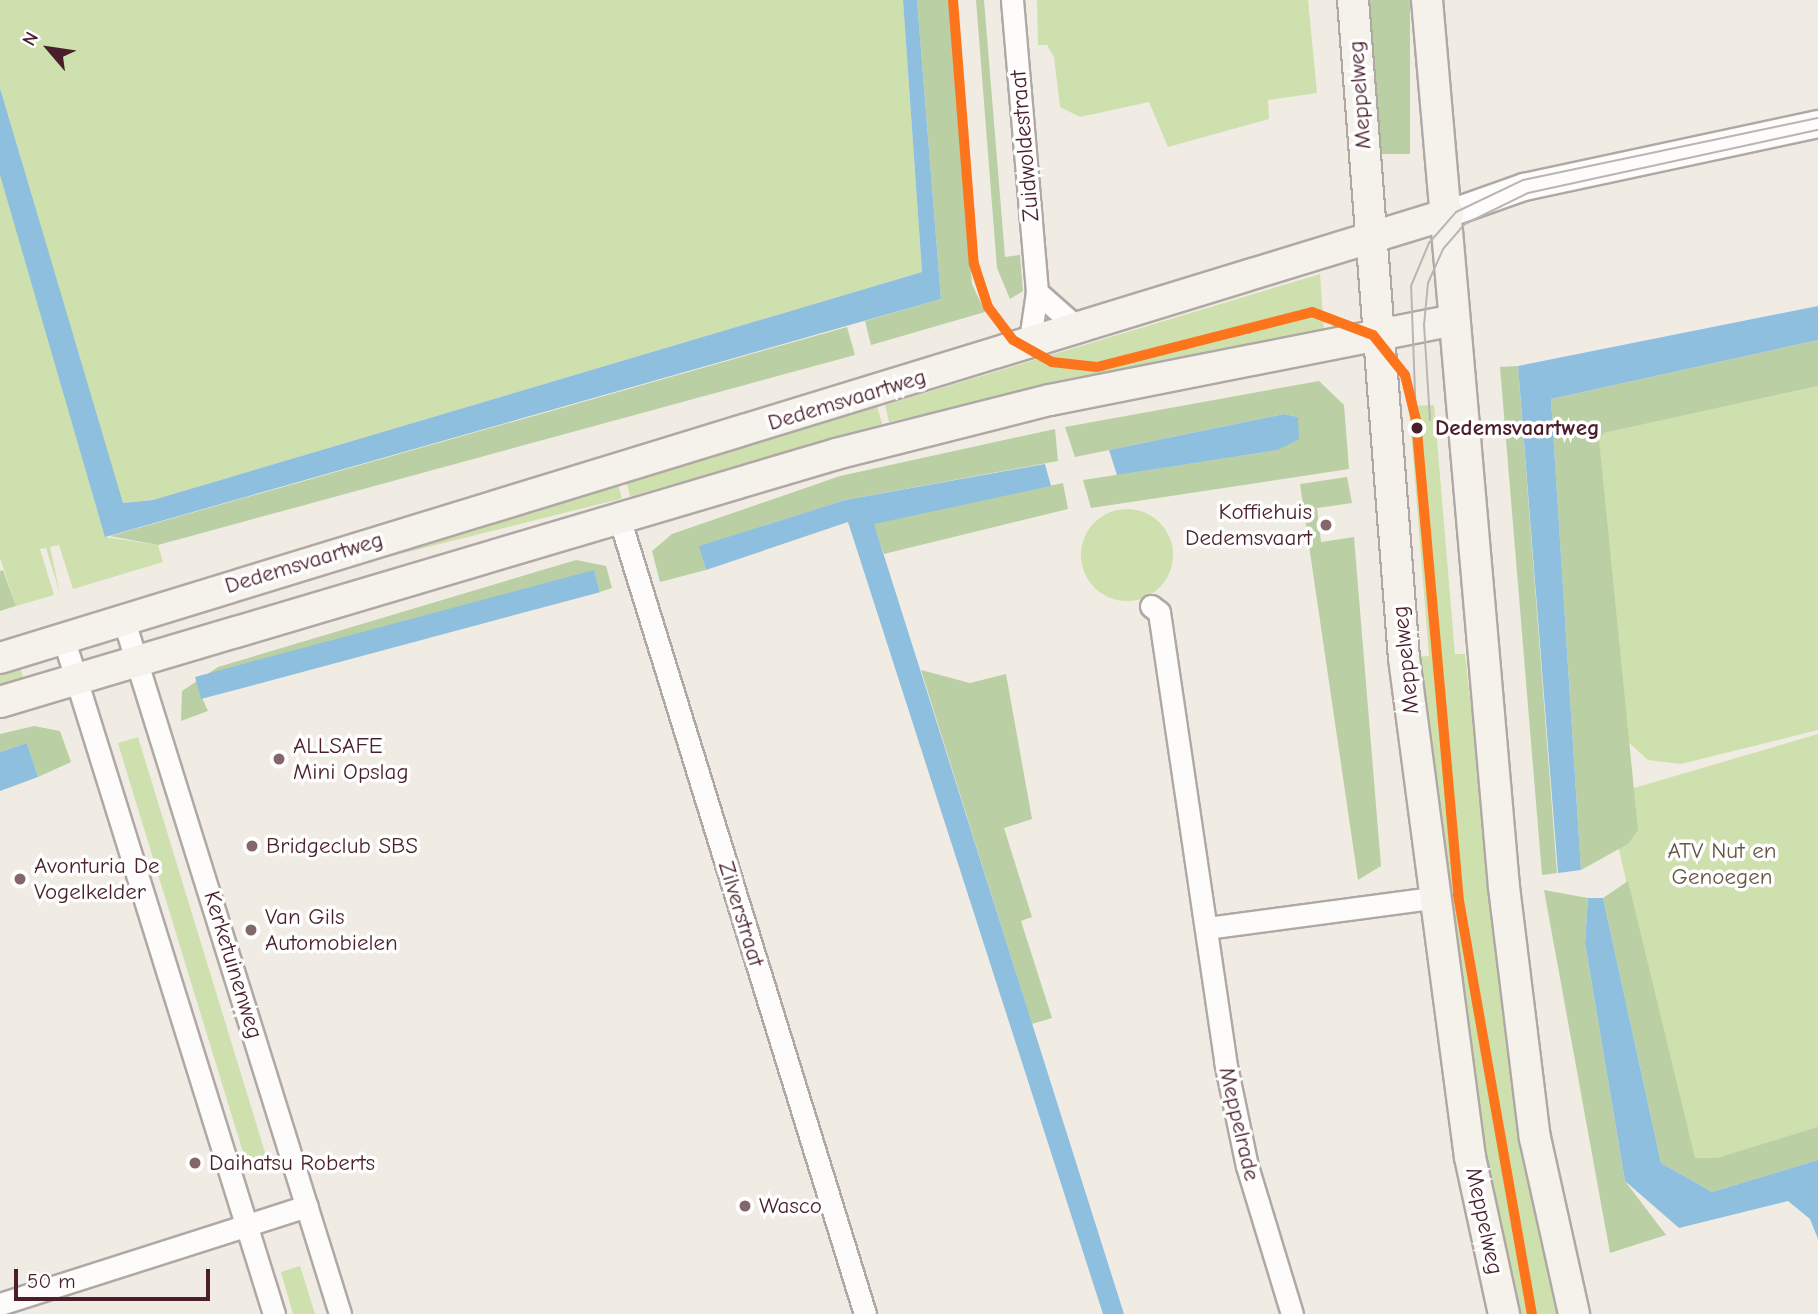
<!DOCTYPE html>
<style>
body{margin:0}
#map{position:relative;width:1818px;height:1314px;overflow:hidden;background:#f0ece3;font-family:"Comic Neue",sans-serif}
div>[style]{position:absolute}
.green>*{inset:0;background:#cee0ad;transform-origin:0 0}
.round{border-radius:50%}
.forest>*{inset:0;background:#bacfa3;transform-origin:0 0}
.water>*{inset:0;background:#8fbfde;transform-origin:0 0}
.roads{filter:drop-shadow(2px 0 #b0a8a5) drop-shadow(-2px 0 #b0a8a5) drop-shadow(0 2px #b0a8a5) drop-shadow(0 -2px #b0a8a5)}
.minor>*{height:21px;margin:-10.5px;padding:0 10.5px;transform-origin:10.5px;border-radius:10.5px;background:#fdfcfb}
.tertiary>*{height:26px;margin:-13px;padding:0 13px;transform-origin:13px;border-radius:13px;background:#fdfcfb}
.secondary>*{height:30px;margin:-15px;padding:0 15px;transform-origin:15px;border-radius:15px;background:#f5f2ec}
.tram>*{height:2px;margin:-1px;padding:0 1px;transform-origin:1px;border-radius:1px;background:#bab5b5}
.tram-1>*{height:10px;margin:-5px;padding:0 5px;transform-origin:5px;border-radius:5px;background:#fc751c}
.dots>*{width:19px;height:19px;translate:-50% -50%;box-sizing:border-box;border:4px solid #fff;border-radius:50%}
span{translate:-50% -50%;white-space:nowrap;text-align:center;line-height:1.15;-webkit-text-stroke:7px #fff;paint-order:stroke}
.street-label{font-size:23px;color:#4a1f2b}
.stop-label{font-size:23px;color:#4a1f2b;font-weight:700}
.left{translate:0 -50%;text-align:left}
.poi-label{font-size:23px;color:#4a1f2b}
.right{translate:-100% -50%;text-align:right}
.park-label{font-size:23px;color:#695644}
.north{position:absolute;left:14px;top:14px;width:70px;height:70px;-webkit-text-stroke:5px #fff;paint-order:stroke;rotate:299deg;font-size:19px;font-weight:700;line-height:28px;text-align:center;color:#4a1f2b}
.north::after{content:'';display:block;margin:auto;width:24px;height:32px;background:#4a1f2b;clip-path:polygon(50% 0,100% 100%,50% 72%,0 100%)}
.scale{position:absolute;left:14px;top:1269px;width:196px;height:32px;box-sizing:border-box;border:4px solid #4a1f2b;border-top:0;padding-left:9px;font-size:21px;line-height:24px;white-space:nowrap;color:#4a1f2b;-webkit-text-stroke:5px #fff;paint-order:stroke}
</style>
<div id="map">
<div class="green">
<i style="clip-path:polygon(0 0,903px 0,922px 272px,153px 500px,122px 503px,0 88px)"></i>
<i style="clip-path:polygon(1037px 0,1308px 0,1317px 93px,1268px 100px,1269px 119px,1168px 147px,1149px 102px,1080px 117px,1060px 107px,1054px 57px,1047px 45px,1038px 45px)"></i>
<i style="clip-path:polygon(0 120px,119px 530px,105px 537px,158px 545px,163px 562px,73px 589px,59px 545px,50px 547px,60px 594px,46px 548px,40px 549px,54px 595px,16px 606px,0 558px)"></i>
<i style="clip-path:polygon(1320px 274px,1324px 332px,889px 422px,885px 405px)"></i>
<i style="clip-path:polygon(1818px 386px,1818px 730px,1681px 764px,1648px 760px,1624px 738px,1599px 439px,1604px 433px)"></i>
<i style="clip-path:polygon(1434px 405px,1455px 654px,1465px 654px,1508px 1028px,1561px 1314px,1518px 1314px,1484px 1154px,1418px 657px,1429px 656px,1409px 406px)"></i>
<i style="left:877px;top:406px;width:19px;height:262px;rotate:74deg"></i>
<i style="left:618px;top:483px;width:16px;height:462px;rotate:76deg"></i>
<i class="round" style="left:1081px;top:509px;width:92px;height:92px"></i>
<i style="clip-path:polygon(19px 663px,24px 680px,0 688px,0 669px)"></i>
<i style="clip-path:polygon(1818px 734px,1818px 1132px,1691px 1169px,1607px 796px)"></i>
<i style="left:138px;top:737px;width:442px;height:21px;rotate:73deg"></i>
<i style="clip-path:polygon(300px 1266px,315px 1314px,293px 1314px,281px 1272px)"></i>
</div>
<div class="forest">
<i style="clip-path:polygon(917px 0,949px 0,972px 284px,985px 312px,871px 345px,865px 321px,941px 299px)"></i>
<i style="clip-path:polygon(976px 0,984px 0,1005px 257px,1020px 255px,1023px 291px,1010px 299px,997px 268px)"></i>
<i style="left:1367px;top:0;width:43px;height:154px"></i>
<i style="clip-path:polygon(847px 327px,855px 355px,158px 545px,110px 536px)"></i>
<i style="clip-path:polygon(1818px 340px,1818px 386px,1604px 433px,1599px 439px,1638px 830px,1628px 844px,1581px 870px,1551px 399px)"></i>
<i style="clip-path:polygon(1518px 366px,1557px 873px,1542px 875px,1500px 367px)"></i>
<i style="clip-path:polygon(1319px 381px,1344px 405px,1349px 469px,1091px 508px,1083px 480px,1278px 450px,1298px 417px,1284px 414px,1075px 457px,1065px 427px)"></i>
<i style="clip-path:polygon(1055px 429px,1058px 461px,845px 500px,700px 546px,706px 570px,660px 582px,652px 551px,672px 534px,840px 476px)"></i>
<i style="clip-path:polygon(1347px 477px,1352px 503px,1317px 508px,1321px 542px,1354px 537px,1381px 866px,1358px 880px,1300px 484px)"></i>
<i style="clip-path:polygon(1063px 483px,1068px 509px,896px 551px,884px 554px,873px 523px)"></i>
<i style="clip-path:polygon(576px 560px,606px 566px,612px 588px,600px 592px,594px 571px,199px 691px,208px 711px,181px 721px,182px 691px,218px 667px)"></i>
<i style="clip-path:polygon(3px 570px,16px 606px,0 611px,0 571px)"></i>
<i style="clip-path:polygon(921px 670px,970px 683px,1006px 674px,1032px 819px,1004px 828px,1032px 917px,1021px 921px,1052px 1018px,1032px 1024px)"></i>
<i style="clip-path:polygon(34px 726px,60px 731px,71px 762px,38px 777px,27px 743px,0 752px,0 734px)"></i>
<i style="clip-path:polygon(1628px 881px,1695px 1158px,1717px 1158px,1818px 1127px,1818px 1160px,1712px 1192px,1661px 1163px,1603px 898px)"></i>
<i style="clip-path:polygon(1544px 890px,1588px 898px,1585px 943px,1625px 1181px,1666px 1235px,1610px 1253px)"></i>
</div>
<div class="water">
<i style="clip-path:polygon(903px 0,917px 0,941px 299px,105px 537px,0 175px,0 88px,123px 503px,153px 500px,922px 272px)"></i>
<i style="clip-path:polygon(1818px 306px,1818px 340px,1551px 399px,1581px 870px,1558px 873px,1518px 366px)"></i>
<i style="clip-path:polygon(1284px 414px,1298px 417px,1299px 439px,1278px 450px,1117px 475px,1109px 450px)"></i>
<i style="clip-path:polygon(1045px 464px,1051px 486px,874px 524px,1124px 1314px,1103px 1314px,848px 522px,706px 570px,699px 546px,845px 500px)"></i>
<i style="left:594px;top:570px;width:23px;height:413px;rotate:75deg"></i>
<i style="clip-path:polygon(27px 743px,38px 777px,0 791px,0 752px)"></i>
<i style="clip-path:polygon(1588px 898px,1603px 898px,1661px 1163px,1712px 1192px,1818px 1160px,1818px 1239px,1810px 1219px,1788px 1201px,1679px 1228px,1625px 1181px,1585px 943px)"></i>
</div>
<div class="roads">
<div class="minor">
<i style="left:1012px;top:0;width:293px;rotate:85.1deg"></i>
<i style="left:1037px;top:292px;width:55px;rotate:98.4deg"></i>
<i style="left:1037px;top:292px;width:57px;rotate:41.5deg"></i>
<i style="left:618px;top:514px;width:837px;rotate:72.84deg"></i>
<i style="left:1151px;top:606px;width:10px;rotate:37deg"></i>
<i style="left:1159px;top:612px;width:454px;rotate:81.6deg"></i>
<i style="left:1225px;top:1061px;width:107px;rotate:78.2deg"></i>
<i style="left:1247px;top:1166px;width:155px;rotate:73.1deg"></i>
<i style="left:123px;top:618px;width:729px;rotate:72.68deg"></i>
<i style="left:63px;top:637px;width:709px;rotate:72.69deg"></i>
<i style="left:1207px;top:928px;width:228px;rotate:-7.6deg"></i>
<i style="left:0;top:1304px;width:322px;rotate:-17.7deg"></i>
</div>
<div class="tertiary">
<i style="left:1448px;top:214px;width:81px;rotate:-19.6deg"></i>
<i style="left:1524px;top:187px;width:301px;rotate:-12.1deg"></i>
</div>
<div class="secondary">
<i style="left:1353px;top:0;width:660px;rotate:85.57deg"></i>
<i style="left:1404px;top:658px;width:503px;rotate:82.47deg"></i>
<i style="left:1470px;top:1157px;width:161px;rotate:77.8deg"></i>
<i style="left:1427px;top:0;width:890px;rotate:85.04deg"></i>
<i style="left:1504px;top:887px;width:253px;rotate:83deg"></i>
<i style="left:1535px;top:1138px;width:180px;rotate:77.5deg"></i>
<i style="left:0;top:658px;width:1515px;rotate:-17.05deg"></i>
<i style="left:0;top:702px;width:872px;rotate:-16.52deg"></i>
<i style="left:836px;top:454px;width:221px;rotate:-14.2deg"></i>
<i style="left:1050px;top:400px;width:411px;rotate:-11.2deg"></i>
</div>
</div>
<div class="tram">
<i style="left:1416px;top:420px;width:134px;rotate:-92.1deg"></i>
<i style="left:1411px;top:286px;width:47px;rotate:-67.3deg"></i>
<i style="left:1429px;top:243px;width:41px;rotate:-48.9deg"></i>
<i style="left:1456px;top:212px;width:74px;rotate:-25.5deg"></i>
<i style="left:1523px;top:180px;width:301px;rotate:-11.9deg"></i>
<i style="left:1430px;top:420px;width:95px;rotate:-93.6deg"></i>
<i style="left:1424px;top:325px;width:42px;rotate:-84.6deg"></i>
<i style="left:1428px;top:283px;width:37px;rotate:-66deg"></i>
<i style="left:1443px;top:249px;width:33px;rotate:-49deg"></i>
<i style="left:1465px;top:224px;width:70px;rotate:-26.2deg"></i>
<i style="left:1528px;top:193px;width:297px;rotate:-12.3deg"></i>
</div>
<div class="tram-1">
<i style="left:953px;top:0;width:265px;rotate:85.5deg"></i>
<i style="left:974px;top:264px;width:45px;rotate:72deg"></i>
<i style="left:988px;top:307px;width:41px;rotate:52.9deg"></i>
<i style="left:1013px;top:340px;width:45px;rotate:29.4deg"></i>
<i style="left:1052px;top:362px;width:45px;rotate:6.3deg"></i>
<i style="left:1097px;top:367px;width:222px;rotate:-14.3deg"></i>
<i style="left:1312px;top:312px;width:65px;rotate:20.7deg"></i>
<i style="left:1373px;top:335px;width:51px;rotate:51.3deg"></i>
<i style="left:1405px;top:375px;width:46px;rotate:76.3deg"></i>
<i style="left:1416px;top:420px;width:477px;rotate:84.9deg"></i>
<i style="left:1458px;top:895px;width:425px;rotate:80deg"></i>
</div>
<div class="dots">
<i style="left:1417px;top:428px;background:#4a1f2b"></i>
<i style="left:1326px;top:525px;background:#84676b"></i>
<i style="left:279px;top:759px;background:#84676b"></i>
<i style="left:252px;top:846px;background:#84676b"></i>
<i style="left:20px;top:879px;background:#84676b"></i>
<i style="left:251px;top:930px;background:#84676b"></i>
<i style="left:195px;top:1163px;background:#84676b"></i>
<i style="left:745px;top:1206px;background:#84676b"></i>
</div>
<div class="street-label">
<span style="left:1360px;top:95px;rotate:-94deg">Meppelweg</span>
<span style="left:1025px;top:146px;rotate:-95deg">Zuidwoldestraat</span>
<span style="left:847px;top:400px;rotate:-17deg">Dedemsvaartweg</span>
<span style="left:304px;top:563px;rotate:-17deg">Dedemsvaartweg</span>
<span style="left:1406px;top:660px;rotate:-96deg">Meppelweg</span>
<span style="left:741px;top:914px;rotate:73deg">Zilverstraat</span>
<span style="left:233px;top:965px;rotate:73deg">Kerketuinenweg</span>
<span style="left:1239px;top:1124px;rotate:77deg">Meppelrade</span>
<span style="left:1484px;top:1221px;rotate:78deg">Meppelweg</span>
</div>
<div class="stop-label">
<span class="left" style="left:1435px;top:428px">Dedemsvaartweg</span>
</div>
<div class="poi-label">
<span class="right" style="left:1312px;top:525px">Koffiehuis<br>Dedemsvaart</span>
<span class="left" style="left:293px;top:759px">ALLSAFE<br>Mini Opslag</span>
<span class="left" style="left:266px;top:846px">Bridgeclub SBS</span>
<span class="left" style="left:34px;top:879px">Avonturia De<br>Vogelkelder</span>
<span class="left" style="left:265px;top:930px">Van Gils<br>Automobielen</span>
<span class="left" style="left:209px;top:1163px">Daihatsu Roberts</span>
<span class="left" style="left:759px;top:1206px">Wasco</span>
</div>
<div class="park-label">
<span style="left:1722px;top:864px">ATV Nut en<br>Genoegen</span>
</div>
<div class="north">N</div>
<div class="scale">50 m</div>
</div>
